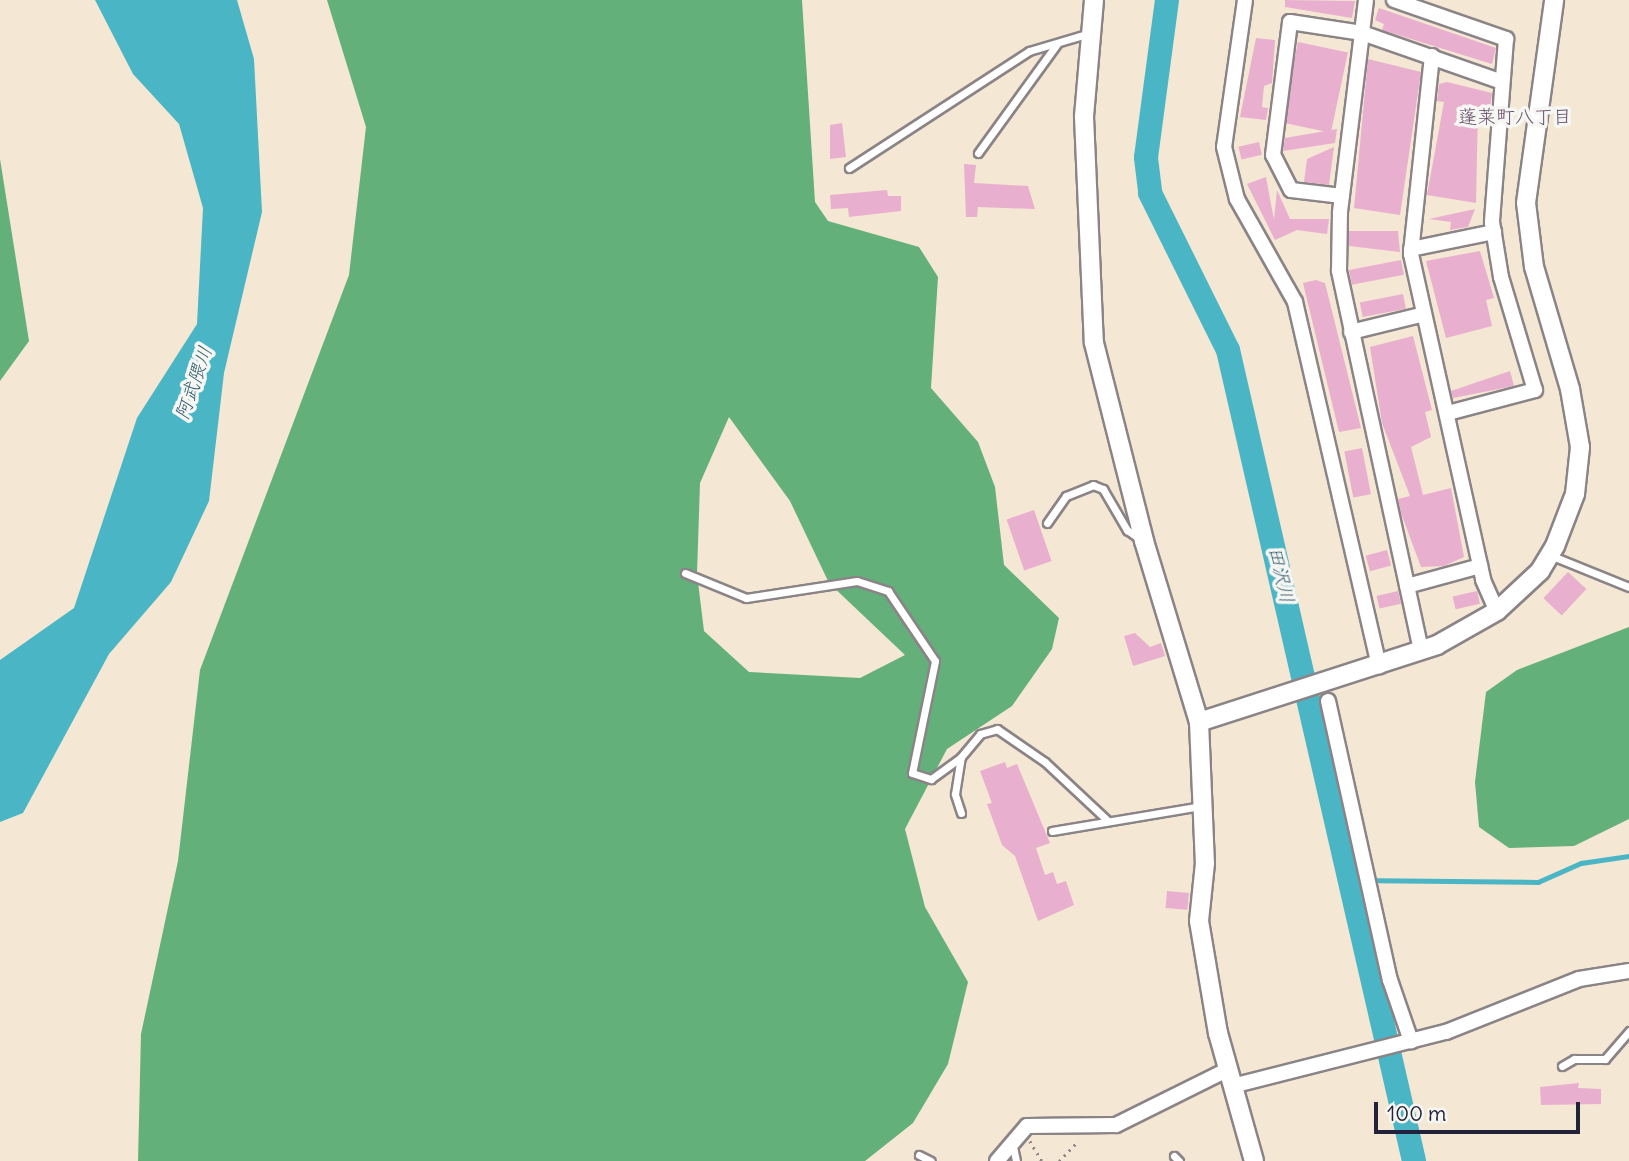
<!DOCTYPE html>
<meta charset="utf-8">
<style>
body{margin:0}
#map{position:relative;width:1629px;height:1161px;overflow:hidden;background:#f4e7d3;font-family:Delius,"Klee One",sans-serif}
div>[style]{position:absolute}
.forest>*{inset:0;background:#63b07a}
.water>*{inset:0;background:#49b5c5}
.stream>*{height:4.5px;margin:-2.25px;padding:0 2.25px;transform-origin:2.25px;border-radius:2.25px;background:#49b5c5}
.river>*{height:24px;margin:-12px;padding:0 12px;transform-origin:12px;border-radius:12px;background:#49b5c5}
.building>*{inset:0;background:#e9afce;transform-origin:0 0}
.path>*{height:2.5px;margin-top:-1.25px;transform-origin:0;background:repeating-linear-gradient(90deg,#8b8487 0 2px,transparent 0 7px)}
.roads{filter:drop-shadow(2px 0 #8b8487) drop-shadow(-2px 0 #8b8487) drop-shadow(0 2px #8b8487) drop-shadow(0 -2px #8b8487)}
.service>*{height:7px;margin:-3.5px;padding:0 3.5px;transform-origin:3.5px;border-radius:3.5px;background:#fff}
.minor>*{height:14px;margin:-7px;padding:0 7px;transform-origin:7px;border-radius:7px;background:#fff}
.tertiary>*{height:18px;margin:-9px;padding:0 9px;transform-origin:9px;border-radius:9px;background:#fff}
span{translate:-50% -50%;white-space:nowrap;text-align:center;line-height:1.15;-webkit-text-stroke:7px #f6f6f2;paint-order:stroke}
.neighbourhood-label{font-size:19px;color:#68536e}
.water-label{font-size:19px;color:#325d72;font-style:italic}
.scale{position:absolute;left:1374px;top:1102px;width:206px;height:32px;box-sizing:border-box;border:4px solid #22223b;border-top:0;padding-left:9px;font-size:21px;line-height:24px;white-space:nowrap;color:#22223b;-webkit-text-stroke:5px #f6f6f2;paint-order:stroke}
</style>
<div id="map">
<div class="forest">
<i style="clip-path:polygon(evenodd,327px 0,802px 0,815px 202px,828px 221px,919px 247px,938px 277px,931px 388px,978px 442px,995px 487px,1004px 565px,1059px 618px,1052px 649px,1012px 706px,947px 749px,905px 829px,925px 907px,968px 982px,948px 1064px,913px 1123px,865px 1161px,138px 1161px,141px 1034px,178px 861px,200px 670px,349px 275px,366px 127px,327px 0,729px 417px,790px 501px,829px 583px,905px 655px,860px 678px,749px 672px,704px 631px,697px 574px,700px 483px,729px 417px)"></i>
<i style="clip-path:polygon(0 159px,29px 341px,0 381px)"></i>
<i style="clip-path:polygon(1629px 627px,1629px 819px,1574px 846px,1509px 848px,1479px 827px,1475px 782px,1486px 692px,1517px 670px)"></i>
</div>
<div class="water">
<i style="clip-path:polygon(95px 0,237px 0,254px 59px,262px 212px,224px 373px,209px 501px,171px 582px,109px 654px,23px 813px,0 822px,0 660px,74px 608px,137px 418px,197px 324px,203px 208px,179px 124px,133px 74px)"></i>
</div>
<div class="stream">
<i style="left:1352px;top:880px;width:186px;rotate:0.6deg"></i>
<i style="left:1538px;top:882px;width:47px;rotate:-23.8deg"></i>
<i style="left:1581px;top:863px;width:49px;rotate:-8.3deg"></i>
</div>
<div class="river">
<i style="left:1167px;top:0;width:159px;rotate:97.6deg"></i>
<i style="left:1146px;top:158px;width:35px;rotate:83deg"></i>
<i style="left:1150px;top:193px;width:175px;rotate:63.6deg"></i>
<i style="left:1228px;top:350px;width:832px;rotate:77.08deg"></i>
</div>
<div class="building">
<i style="clip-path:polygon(1285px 0,1355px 1px,1352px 18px,1285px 7px)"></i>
<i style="clip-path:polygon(1379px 8px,1496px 48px,1492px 64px,1382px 30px,1384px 24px,1375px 20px)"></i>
<i style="clip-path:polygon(1256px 38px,1275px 40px,1272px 83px,1264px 86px,1262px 107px,1268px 108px,1266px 120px,1240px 117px)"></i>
<i style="left:1298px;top:42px;width:51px;height:82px;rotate:12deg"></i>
<i style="clip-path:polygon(1368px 59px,1421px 72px,1400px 215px,1354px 208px)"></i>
<i style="clip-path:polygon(1447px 82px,1492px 93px,1490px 108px,1478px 107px,1476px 203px,1427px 195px,1444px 102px,1437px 101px,1439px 84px)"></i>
<i style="clip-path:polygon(842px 123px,846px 157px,830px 159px,830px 125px)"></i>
<i style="clip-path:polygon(1337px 129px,1335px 143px,1283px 151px,1285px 138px)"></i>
<i style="left:1259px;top:142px;width:13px;height:21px;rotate:77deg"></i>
<i style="clip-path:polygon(1334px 147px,1329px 185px,1304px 182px,1307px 159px)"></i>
<i style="clip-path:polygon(964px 164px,976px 165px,974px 183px,1028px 186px,1035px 209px,978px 207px,977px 217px,966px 217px)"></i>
<i style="clip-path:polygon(1266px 177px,1274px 220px,1277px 190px,1290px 219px,1329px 219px,1327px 234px,1297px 230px,1275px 240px,1247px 184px)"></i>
<i style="clip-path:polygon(887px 190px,888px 196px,901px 196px,901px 211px,849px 217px,848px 208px,831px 209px,830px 195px)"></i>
<i style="clip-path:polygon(1475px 209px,1468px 227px,1450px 230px,1451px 222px,1429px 219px)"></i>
<i style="clip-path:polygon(1349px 231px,1398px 231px,1400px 252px,1349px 246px)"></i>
<i style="clip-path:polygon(1480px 251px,1494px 298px,1486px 300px,1492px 326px,1446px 338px,1426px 261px)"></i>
<i style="left:1401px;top:260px;width:15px;height:53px;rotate:79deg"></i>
<i style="clip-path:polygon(1316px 280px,1325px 283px,1361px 428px,1339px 432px,1303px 283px)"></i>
<i style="left:1403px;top:294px;width:15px;height:44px;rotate:79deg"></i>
<i style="clip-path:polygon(1413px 336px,1432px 410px,1425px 412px,1431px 437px,1411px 447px,1423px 495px,1451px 488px,1464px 557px,1444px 566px,1421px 567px,1401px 513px,1398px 499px,1410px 496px,1382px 423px,1370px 347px)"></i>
<i style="clip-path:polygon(1510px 371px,1514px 386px,1453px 398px,1451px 391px)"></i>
<i style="left:1362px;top:448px;width:47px;height:18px;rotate:79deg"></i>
<i style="left:1034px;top:510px;width:54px;height:29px;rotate:71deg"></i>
<i style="left:1387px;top:550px;width:16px;height:22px;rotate:75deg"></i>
<i style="left:1568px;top:572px;width:25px;height:36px;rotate:43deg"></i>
<i style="left:1398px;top:591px;width:13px;height:22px;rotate:77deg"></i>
<i style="left:1477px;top:591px;width:13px;height:25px;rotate:77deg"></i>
<i style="clip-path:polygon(1135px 633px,1150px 647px,1161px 643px,1165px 656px,1133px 666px,1124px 636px)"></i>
<i style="clip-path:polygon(1005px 762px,1007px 768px,1017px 764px,1050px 843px,1036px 848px,1045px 875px,1053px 872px,1057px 884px,1066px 881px,1074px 905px,1038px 921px,1015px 856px,1002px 845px,987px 804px,992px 803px,980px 771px)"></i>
<i style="left:1167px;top:891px;width:22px;height:17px;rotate:5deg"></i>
<i style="clip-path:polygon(1579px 1083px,1578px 1088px,1601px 1089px,1601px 1104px,1541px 1105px,1540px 1087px)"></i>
</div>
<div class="path">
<i style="left:1030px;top:1141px;width:23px;rotate:59deg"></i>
<i style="left:1059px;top:1161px;width:28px;rotate:-46deg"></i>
</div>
<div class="roads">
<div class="service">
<i style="left:978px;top:153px;width:135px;rotate:-54.1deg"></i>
<i style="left:849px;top:168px;width:215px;rotate:-33deg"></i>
<i style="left:1029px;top:51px;width:64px;rotate:-16.4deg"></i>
<i style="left:1047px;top:523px;width:33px;rotate:-55deg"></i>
<i style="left:1066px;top:496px;width:29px;rotate:-22deg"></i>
<i style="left:1093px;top:485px;width:11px;rotate:22deg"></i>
<i style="left:1103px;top:489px;width:48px;rotate:59.7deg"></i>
<i style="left:1127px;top:530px;width:16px;rotate:35deg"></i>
<i style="left:1550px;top:555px;width:85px;rotate:22.1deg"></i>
<i style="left:685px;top:573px;width:66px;rotate:22.3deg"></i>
<i style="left:746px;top:598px;width:112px;rotate:-8.7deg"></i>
<i style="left:857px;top:581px;width:33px;rotate:18deg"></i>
<i style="left:888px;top:591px;width:84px;rotate:56.1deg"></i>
<i style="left:935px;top:661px;width:114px;rotate:101.6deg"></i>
<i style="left:912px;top:773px;width:20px;rotate:18deg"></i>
<i style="left:931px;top:779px;width:37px;rotate:-36deg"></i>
<i style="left:961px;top:813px;width:20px;rotate:-108deg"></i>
<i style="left:955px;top:794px;width:37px;rotate:-81deg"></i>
<i style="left:961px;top:757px;width:30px;rotate:-50deg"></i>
<i style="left:980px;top:734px;width:18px;rotate:-16deg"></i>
<i style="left:997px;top:729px;width:58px;rotate:34.5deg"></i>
<i style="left:1045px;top:762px;width:86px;rotate:43.1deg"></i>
<i style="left:1052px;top:831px;width:152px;rotate:-9.5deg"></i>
<i style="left:1562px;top:1066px;width:14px;rotate:-30deg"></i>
<i style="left:1574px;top:1059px;width:31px"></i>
<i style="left:1605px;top:1059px;width:37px;rotate:-49deg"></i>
<i style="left:1012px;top:1142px;width:19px;rotate:78deg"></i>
<i style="left:919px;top:1155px;width:13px;rotate:27deg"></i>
<i style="left:1174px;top:1156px;width:7px;rotate:45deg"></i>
</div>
<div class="minor">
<i style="left:1245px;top:0;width:148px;rotate:98.1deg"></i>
<i style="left:1224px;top:147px;width:54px;rotate:76deg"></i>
<i style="left:1237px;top:199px;width:118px;rotate:60.6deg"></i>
<i style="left:1295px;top:302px;width:374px;rotate:77deg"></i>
<i style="left:1366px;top:0;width:215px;rotate:97deg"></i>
<i style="left:1340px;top:213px;width:58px;rotate:91deg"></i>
<i style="left:1339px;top:271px;width:389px;rotate:77.8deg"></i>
<i style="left:1394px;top:0;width:119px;rotate:19.2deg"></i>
<i style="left:1506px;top:39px;width:184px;rotate:94.4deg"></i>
<i style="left:1492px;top:222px;width:56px;rotate:80.7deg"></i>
<i style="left:1501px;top:277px;width:118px;rotate:73.3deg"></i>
<i style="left:1535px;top:390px;width:90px;rotate:165.2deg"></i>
<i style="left:1432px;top:56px;width:199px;rotate:96.1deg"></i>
<i style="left:1411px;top:254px;width:334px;rotate:77.5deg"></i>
<i style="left:1483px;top:580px;width:34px;rotate:66deg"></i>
<i style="left:1342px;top:196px;width:51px;rotate:-173.3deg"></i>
<i style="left:1291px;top:190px;width:39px;rotate:-117deg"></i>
<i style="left:1273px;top:155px;width:134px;rotate:-82.7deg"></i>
<i style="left:1290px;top:22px;width:73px;rotate:8.7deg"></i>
<i style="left:1362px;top:33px;width:148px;rotate:19.3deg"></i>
<i style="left:1411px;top:249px;width:85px;rotate:-11.6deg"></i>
<i style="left:1351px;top:332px;width:72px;rotate:-13.7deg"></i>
<i style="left:1407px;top:586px;width:76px;rotate:-15.3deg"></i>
<i style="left:1328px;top:701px;width:286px;rotate:77.5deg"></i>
<i style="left:1390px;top:980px;width:65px;rotate:71deg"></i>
<i style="left:1232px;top:1086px;width:221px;rotate:-14.2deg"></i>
<i style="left:1446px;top:1032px;width:143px;rotate:-21.7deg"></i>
<i style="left:1579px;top:979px;width:51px;rotate:-9.1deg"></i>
<i style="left:997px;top:1161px;width:46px;rotate:-49.4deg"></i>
<i style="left:1027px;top:1126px;width:89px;rotate:-0.6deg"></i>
<i style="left:1116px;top:1125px;width:124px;rotate:-26.4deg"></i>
</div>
<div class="tertiary">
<i style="left:1094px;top:0;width:117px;rotate:94.9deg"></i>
<i style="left:1084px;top:117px;width:226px;rotate:87.5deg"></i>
<i style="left:1094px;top:343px;width:204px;rotate:75.8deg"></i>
<i style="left:1144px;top:541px;width:189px;rotate:73.1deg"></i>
<i style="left:1199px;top:722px;width:141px;rotate:87.6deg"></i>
<i style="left:1205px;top:863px;width:58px;rotate:95.9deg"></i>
<i style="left:1199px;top:921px;width:114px;rotate:80.4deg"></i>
<i style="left:1218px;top:1033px;width:133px;rotate:74.3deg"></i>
<i style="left:1199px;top:722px;width:250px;rotate:-17.9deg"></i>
<i style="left:1437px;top:645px;width:69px;rotate:-29.5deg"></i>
<i style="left:1497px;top:611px;width:59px;rotate:-42.9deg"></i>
<i style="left:1540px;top:571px;width:29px;rotate:-59deg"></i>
<i style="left:1555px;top:546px;width:56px;rotate:-69deg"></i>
<i style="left:1575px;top:494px;width:47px;rotate:-83.9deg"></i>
<i style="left:1580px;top:447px;width:59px;rotate:-99.8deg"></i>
<i style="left:1570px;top:389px;width:127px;rotate:-106.4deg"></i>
<i style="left:1534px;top:267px;width:64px;rotate:-97.1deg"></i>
<i style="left:1526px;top:203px;width:205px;rotate:-82.1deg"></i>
</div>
</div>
<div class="neighbourhood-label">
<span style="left:1515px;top:117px">蓬莱町八丁目</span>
</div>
<div class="water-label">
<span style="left:194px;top:383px;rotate:-71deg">阿武隈川</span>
<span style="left:1281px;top:575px;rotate:77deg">田沢川</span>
</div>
<div class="scale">100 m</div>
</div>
